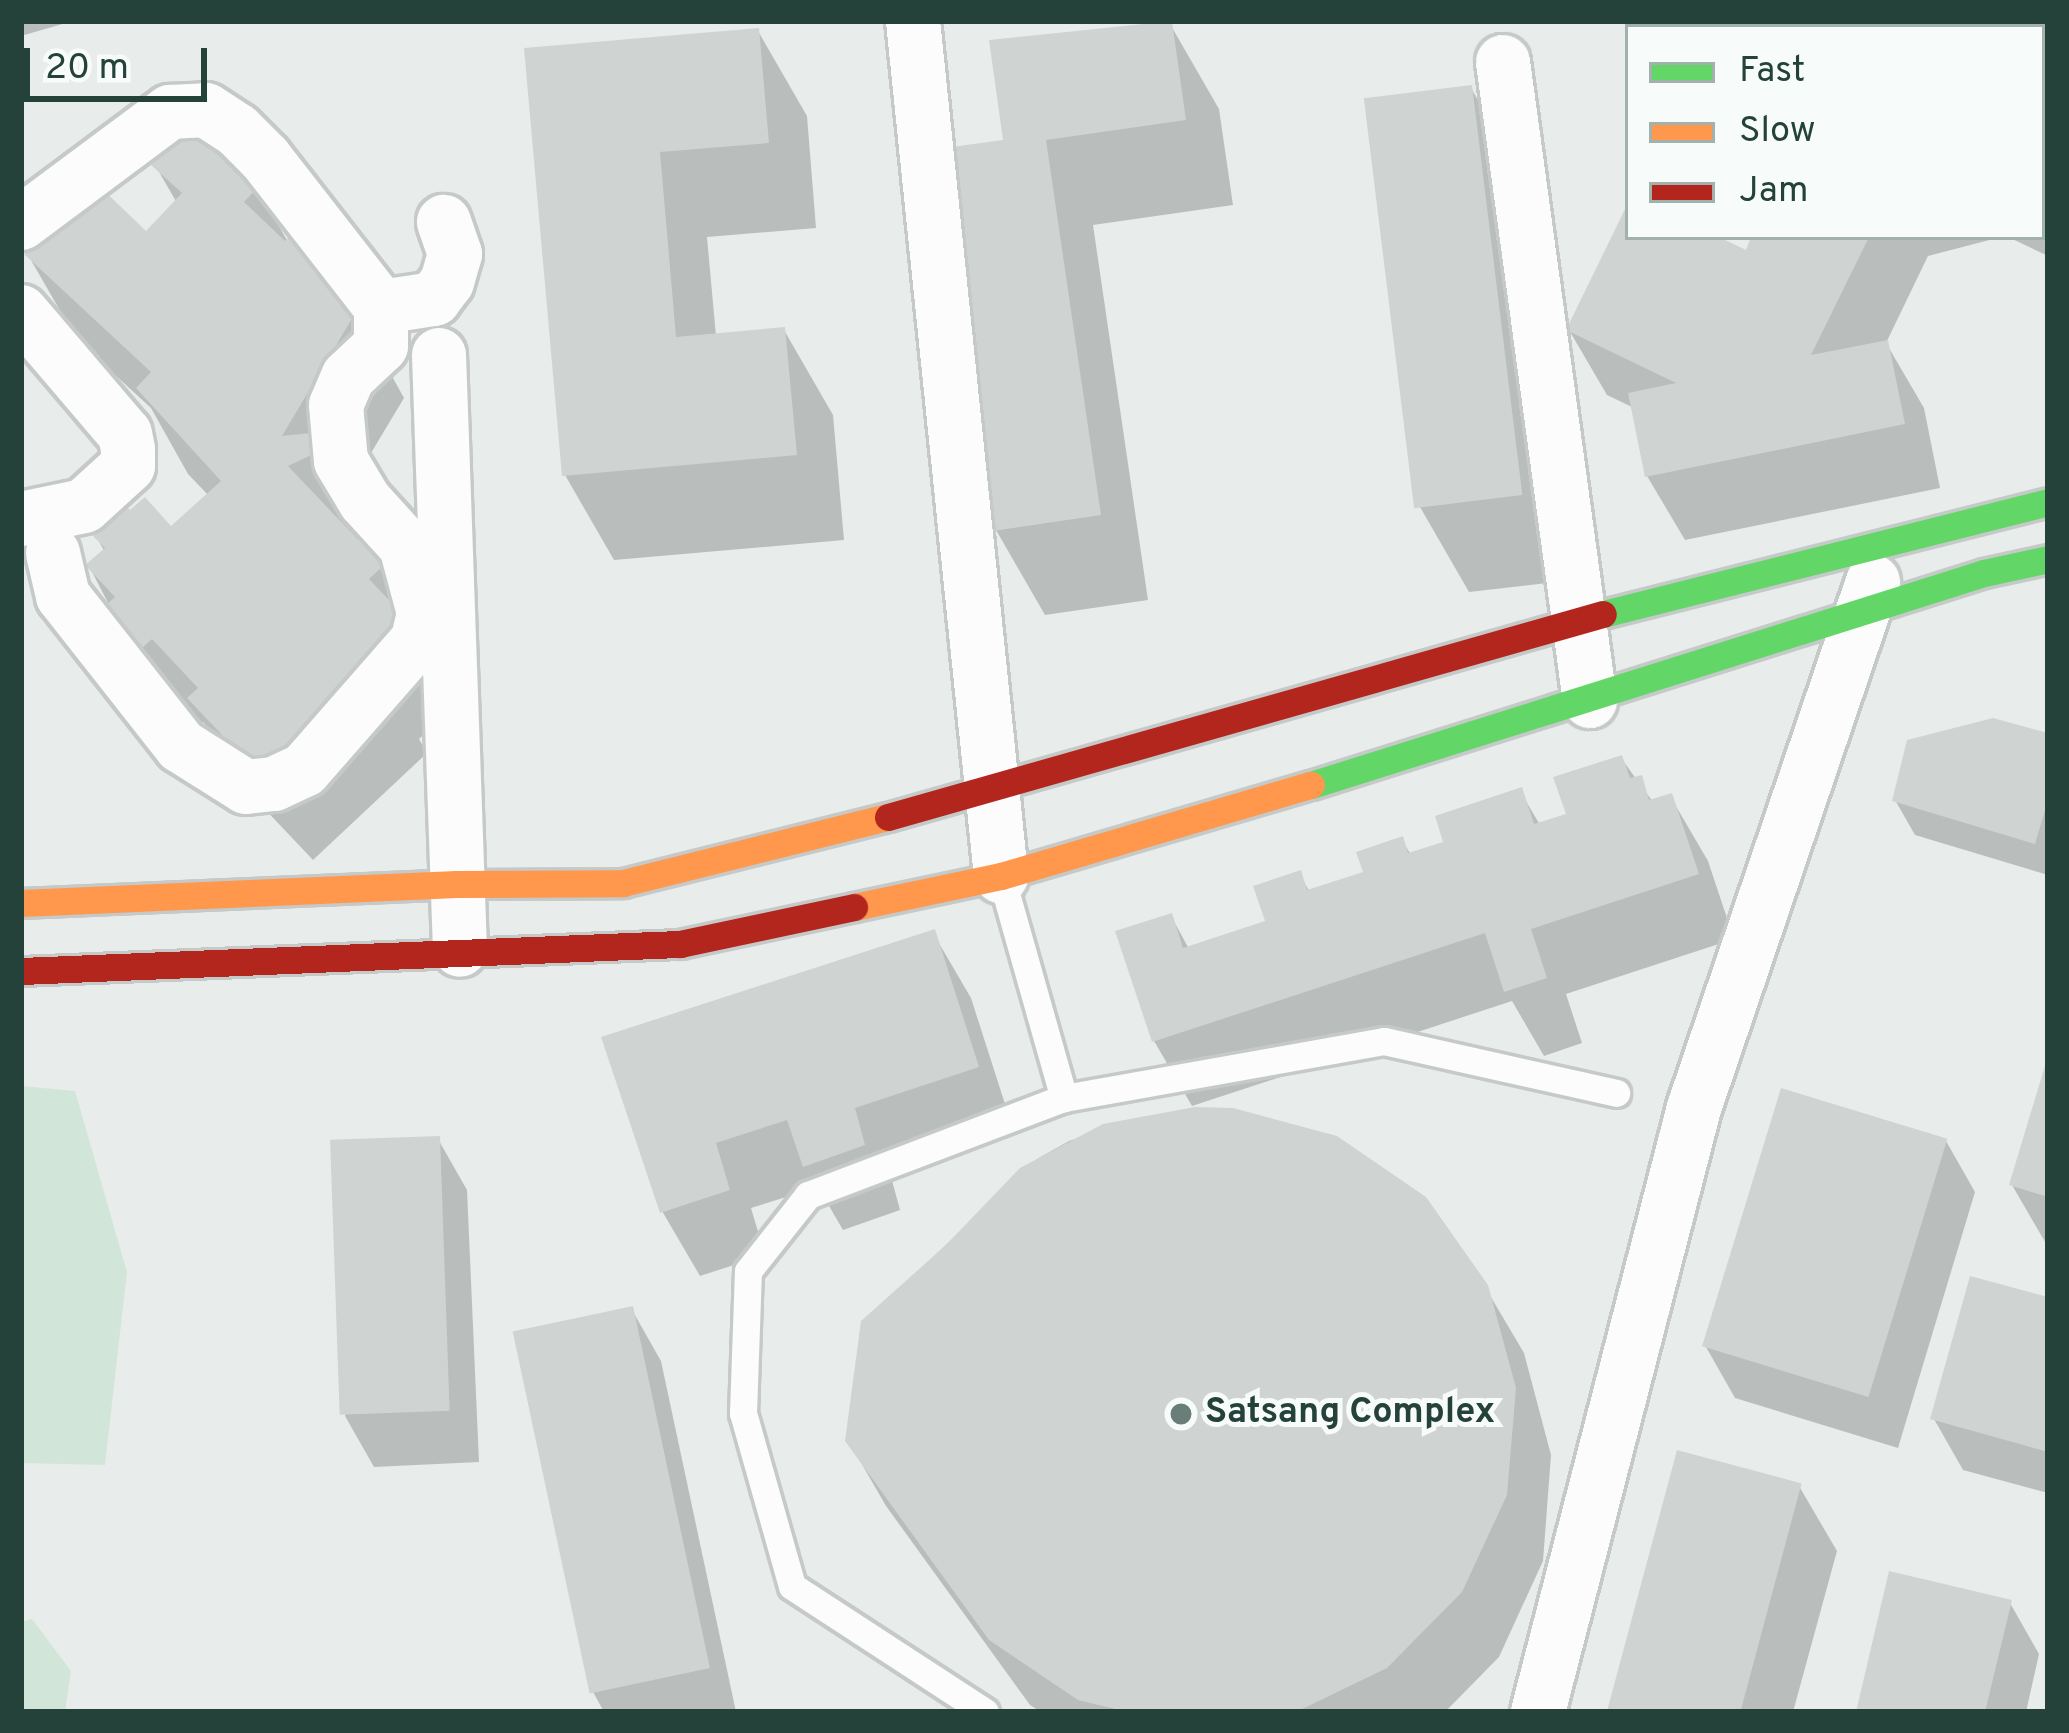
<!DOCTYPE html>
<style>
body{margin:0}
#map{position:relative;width:2069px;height:1733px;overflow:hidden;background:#e8edeb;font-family:Overpass,sans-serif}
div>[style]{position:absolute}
.green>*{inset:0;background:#d1e6d8}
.shadow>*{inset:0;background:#0003;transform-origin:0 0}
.building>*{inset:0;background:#cfd4d2;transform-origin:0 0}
.roads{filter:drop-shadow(3px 0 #c5cac8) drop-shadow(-3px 0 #c5cac8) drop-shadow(0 3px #c5cac8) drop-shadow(0 -3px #c5cac8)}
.lane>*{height:27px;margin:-13.5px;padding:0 13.5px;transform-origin:13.5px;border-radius:13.5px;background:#fcfcfc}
.street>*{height:54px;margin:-27px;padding:0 27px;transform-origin:27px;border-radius:27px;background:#fcfcfc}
.fast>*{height:27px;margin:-13.5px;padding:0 13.5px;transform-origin:13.5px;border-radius:13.5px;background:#63d668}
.slow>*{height:27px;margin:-13.5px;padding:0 13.5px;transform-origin:13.5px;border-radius:13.5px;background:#ff974d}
.jam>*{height:27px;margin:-13.5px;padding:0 13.5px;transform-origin:13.5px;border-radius:13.5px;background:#b3261e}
.dots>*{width:33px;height:33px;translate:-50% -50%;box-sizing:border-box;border:6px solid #f7fbf9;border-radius:50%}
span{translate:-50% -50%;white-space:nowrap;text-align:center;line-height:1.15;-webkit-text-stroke:10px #f7fbf9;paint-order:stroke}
.poi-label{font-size:36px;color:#24423a;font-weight:700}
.left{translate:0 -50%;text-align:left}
.frame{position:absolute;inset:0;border:24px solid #24423a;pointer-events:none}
.legend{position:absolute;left:1625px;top:24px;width:420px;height:216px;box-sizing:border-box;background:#f7fbf9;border:3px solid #a3b1ad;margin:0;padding:15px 21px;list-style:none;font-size:36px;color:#24423a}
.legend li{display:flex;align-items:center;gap:24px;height:60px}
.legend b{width:60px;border:3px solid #a3b1ad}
.scale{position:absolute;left:24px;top:48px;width:183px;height:54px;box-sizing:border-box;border:6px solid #24423a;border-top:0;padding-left:15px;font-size:36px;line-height:42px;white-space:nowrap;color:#24423a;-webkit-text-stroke:9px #f7fbf9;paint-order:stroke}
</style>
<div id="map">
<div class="green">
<i style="clip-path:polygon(21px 1086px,75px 1091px,127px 1272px,105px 1465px,21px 1463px)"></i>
<i style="clip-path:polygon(32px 1619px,71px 1671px,65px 1712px,21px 1712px,21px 1622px)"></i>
</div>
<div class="shadow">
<i style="clip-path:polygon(21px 21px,73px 21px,21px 36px)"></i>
<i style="left:1827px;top:21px;width:109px;height:7px"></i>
<i style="clip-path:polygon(1170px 24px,1219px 109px,1233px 205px,1093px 225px,1148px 600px,1045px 615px,996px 530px,1007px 143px)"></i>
<i style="clip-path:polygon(758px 31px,807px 116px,816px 228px,707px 237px,716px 336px,784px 330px,833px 415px,844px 540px,614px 560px,565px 475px,527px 51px)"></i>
<i style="clip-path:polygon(2042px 60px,2048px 63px,2048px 256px,2008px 237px,2042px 237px)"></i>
<i style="clip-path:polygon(1471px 88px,1520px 174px,1573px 580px,1469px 592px,1420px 507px)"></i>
<i style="clip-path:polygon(155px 165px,257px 188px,288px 242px,336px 275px,404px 398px,350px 488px,367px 537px,355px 542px,380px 568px,454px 707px,419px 739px,427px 753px,313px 860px,240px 783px,207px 726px,203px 722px,192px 732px,155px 694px,89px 566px,105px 552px,94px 533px,130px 514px,171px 530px,209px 496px,188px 474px,151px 408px,77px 340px,28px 255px,146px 235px,177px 203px)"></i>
<i style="clip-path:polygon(1628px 210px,1628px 237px,1712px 237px,1748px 254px,1754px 237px,2001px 237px,1928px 256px,1886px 343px,1924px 408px,1940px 488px,1685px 540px,1647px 476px,1634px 408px,1607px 395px,1569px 330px)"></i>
<i style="clip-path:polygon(2048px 736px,2048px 875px,1915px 835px,1895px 800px)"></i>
<i style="clip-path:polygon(1621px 758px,1653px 802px,1670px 796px,1708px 861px,1734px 939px,1566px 994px,1582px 1043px,1544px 1056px,1512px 1001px,1192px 1106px,1154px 1041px,1171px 916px,1189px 949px,1269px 923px,1299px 874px,1310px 892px,1366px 874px,1402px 840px,1411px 855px,1447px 843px,1520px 791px,1540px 825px,1570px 816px)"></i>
<i style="clip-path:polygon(933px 933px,971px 998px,1014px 1132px,890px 1173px,900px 1210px,843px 1230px,818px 1187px,751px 1208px,765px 1255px,700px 1276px,662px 1211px,605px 1039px)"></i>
<i style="clip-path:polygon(2048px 1066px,2048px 1247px,2012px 1185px)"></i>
<i style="clip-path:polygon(1233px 1111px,1485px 1287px,1524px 1353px,1551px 1455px,1543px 1561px,1499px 1657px,1445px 1712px,1041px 1712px,1030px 1705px,886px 1506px,848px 1440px,864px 1322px,1037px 1159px,1069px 1141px,1141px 1117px)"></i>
<i style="clip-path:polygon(438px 1139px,467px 1190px,479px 1462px,374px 1467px,345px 1416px)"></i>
<i style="clip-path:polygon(1946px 1141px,1975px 1192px,1898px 1448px,1735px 1398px,1706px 1347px)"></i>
<i style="clip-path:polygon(2048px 1300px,2048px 1493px,1963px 1470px,1934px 1419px)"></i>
<i style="clip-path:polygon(632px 1310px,661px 1361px,736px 1712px,604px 1712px,593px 1692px)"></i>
<i style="clip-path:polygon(1799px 1486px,1837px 1551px,1793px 1712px,1608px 1712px)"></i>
<i style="clip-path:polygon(2010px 1603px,2039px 1654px,2026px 1712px,1859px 1712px)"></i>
</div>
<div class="building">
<i style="clip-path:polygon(1172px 21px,1186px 120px,1046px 140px,1101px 515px,993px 531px,937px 149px,1003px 140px,989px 40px)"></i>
<i style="clip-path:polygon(759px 28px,769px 143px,660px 152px,676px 337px,785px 327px,797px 455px,562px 476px,524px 48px)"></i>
<i style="left:2042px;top:56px;width:7px;height:152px;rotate:27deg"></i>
<i style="left:1472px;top:85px;width:413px;height:109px;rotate:83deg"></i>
<i style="clip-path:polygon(194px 120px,259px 186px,244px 202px,285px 241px,294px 231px,357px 310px,282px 436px,321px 432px,320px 451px,288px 466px,383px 566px,369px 579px,408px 620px,262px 777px,187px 698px,198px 688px,152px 639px,141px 649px,103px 608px,115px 597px,85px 565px,105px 548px,90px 533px,122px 502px,130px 510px,145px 497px,171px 526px,221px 481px,136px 388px,151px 372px,24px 254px,93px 180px,146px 231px,182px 193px,151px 165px)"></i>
<i style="clip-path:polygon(1628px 203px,1628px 237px,1719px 237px,1746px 250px,1751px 237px,1869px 237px,1811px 355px,1888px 340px,1905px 424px,1645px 477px,1628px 393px,1676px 383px,1566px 330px)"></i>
<i style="clip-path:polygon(1993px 718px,2048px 733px,2048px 800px,2035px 844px,1892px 801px,1907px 740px)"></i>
<i style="clip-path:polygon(1622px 755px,1630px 778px,1642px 775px,1649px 800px,1672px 793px,1699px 874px,1531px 929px,1547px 978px,1504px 992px,1485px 933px,1152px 1042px,1115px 931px,1172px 913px,1183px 948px,1265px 921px,1253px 886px,1301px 870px,1307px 890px,1363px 872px,1356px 852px,1403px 836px,1408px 853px,1443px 842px,1435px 816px,1522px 787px,1534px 824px,1566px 814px,1553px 777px)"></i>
<i style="clip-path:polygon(935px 929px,979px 1067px,855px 1108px,865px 1145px,803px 1167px,787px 1120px,716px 1143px,730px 1190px,660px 1213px,601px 1037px)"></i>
<i style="clip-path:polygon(2047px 1059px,2048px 1059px,2048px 1197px,2009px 1185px)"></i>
<i style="left:1781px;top:1088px;width:174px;height:270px;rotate:17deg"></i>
<i style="clip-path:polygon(1195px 1107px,1233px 1108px,1337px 1136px,1426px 1197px,1488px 1285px,1516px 1388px,1507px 1495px,1462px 1592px,1387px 1668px,1296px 1712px,1128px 1712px,1078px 1700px,989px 1640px,845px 1441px,861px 1321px,946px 1245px,1020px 1168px,1103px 1124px)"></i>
<i style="left:440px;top:1136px;width:275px;height:110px;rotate:88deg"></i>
<i style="clip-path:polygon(1970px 1276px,2048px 1297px,2048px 1452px,1930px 1419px)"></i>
<i style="left:633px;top:1306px;width:370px;height:123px;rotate:78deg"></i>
<i style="left:1677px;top:1450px;width:129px;height:272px;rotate:15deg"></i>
<i style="clip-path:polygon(1889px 1571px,2012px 1600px,1985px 1712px,1856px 1712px)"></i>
</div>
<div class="roads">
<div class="lane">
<i style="left:1001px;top:876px;width:231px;rotate:74.2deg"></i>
<i style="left:985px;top:1712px;width:230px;rotate:-146.9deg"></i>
<i style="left:792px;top:1586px;width:180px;rotate:-105.8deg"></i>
<i style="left:743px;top:1413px;width:142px;rotate:-88deg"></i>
<i style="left:748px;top:1271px;width:97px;rotate:-51.7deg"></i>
<i style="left:808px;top:1195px;width:274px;rotate:-20.8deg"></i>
<i style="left:1064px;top:1098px;width:325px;rotate:-10.1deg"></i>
<i style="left:1384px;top:1041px;width:238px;rotate:12.6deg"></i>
</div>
<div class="street">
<i style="left:913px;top:21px;width:860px;rotate:84.12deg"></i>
<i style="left:1503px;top:62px;width:645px;rotate:82.25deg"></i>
<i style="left:21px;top:223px;width:186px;rotate:-36.7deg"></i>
<i style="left:170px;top:112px;width:36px;rotate:-3deg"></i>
<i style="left:206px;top:110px;width:37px;rotate:33deg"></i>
<i style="left:237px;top:130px;width:40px;rotate:45deg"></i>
<i style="left:265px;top:158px;width:189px;rotate:52.1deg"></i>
<i style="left:381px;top:307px;width:39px;rotate:90deg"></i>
<i style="left:381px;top:346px;width:45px;rotate:136.8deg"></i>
<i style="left:348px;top:377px;width:30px;rotate:113deg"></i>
<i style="left:336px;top:405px;width:56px;rotate:84.9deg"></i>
<i style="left:341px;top:461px;width:47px;rotate:59deg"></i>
<i style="left:365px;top:501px;width:61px;rotate:47.7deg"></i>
<i style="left:406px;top:546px;width:69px;rotate:75deg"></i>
<i style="left:424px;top:613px;width:28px;rotate:103deg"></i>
<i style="left:418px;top:640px;width:173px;rotate:131.2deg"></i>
<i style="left:304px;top:770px;width:33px;rotate:155deg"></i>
<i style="left:274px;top:784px;width:28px;rotate:174deg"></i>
<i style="left:246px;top:787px;width:77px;rotate:-147.8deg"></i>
<i style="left:181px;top:746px;width:191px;rotate:-128.2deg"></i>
<i style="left:63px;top:596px;width:44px;rotate:-103.1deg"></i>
<i style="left:381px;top:307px;width:54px;rotate:-8.6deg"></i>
<i style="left:434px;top:299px;width:21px;rotate:-53deg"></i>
<i style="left:447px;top:282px;width:29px;rotate:-74deg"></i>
<i style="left:455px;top:254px;width:34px;rotate:-109deg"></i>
<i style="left:21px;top:312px;width:160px;rotate:49.6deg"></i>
<i style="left:125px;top:434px;width:16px;rotate:79deg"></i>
<i style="left:128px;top:450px;width:16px;rotate:90deg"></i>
<i style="left:128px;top:466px;width:59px;rotate:137.7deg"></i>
<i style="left:84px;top:506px;width:64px;rotate:168.3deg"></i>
<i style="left:439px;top:355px;width:595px;rotate:87.98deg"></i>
<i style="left:1538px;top:1712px;width:624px;rotate:-75.52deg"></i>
<i style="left:1694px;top:1108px;width:556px;rotate:-71.21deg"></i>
</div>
<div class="fast">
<i style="left:1603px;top:614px;width:459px;rotate:-14.1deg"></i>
<i style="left:1311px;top:785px;width:706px;rotate:-17.48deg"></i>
<i style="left:1984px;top:573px;width:66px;rotate:-12.3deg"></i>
</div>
<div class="slow">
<i style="left:21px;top:903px;width:436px;rotate:-2.5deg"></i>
<i style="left:457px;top:884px;width:166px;rotate:-0.3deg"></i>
<i style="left:623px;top:883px;width:273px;rotate:-14deg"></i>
<i style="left:854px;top:907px;width:150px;rotate:-11.9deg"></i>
<i style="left:1001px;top:876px;width:323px;rotate:-16.4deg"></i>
</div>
<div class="jam">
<i style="left:888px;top:817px;width:743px;rotate:-15.85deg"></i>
<i style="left:21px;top:971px;width:660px;rotate:-2.35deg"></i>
<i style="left:680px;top:944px;width:178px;rotate:-12deg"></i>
</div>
</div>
<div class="dots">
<i style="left:1181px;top:1414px;background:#697e78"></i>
</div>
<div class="poi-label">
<span class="left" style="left:1205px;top:1414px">Satsang Complex</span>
</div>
<div class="frame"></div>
<ul class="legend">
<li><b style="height:15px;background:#63d668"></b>Fast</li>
<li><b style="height:15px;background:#ff974d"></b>Slow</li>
<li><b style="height:15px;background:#b3261e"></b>Jam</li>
</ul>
<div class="scale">20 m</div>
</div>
